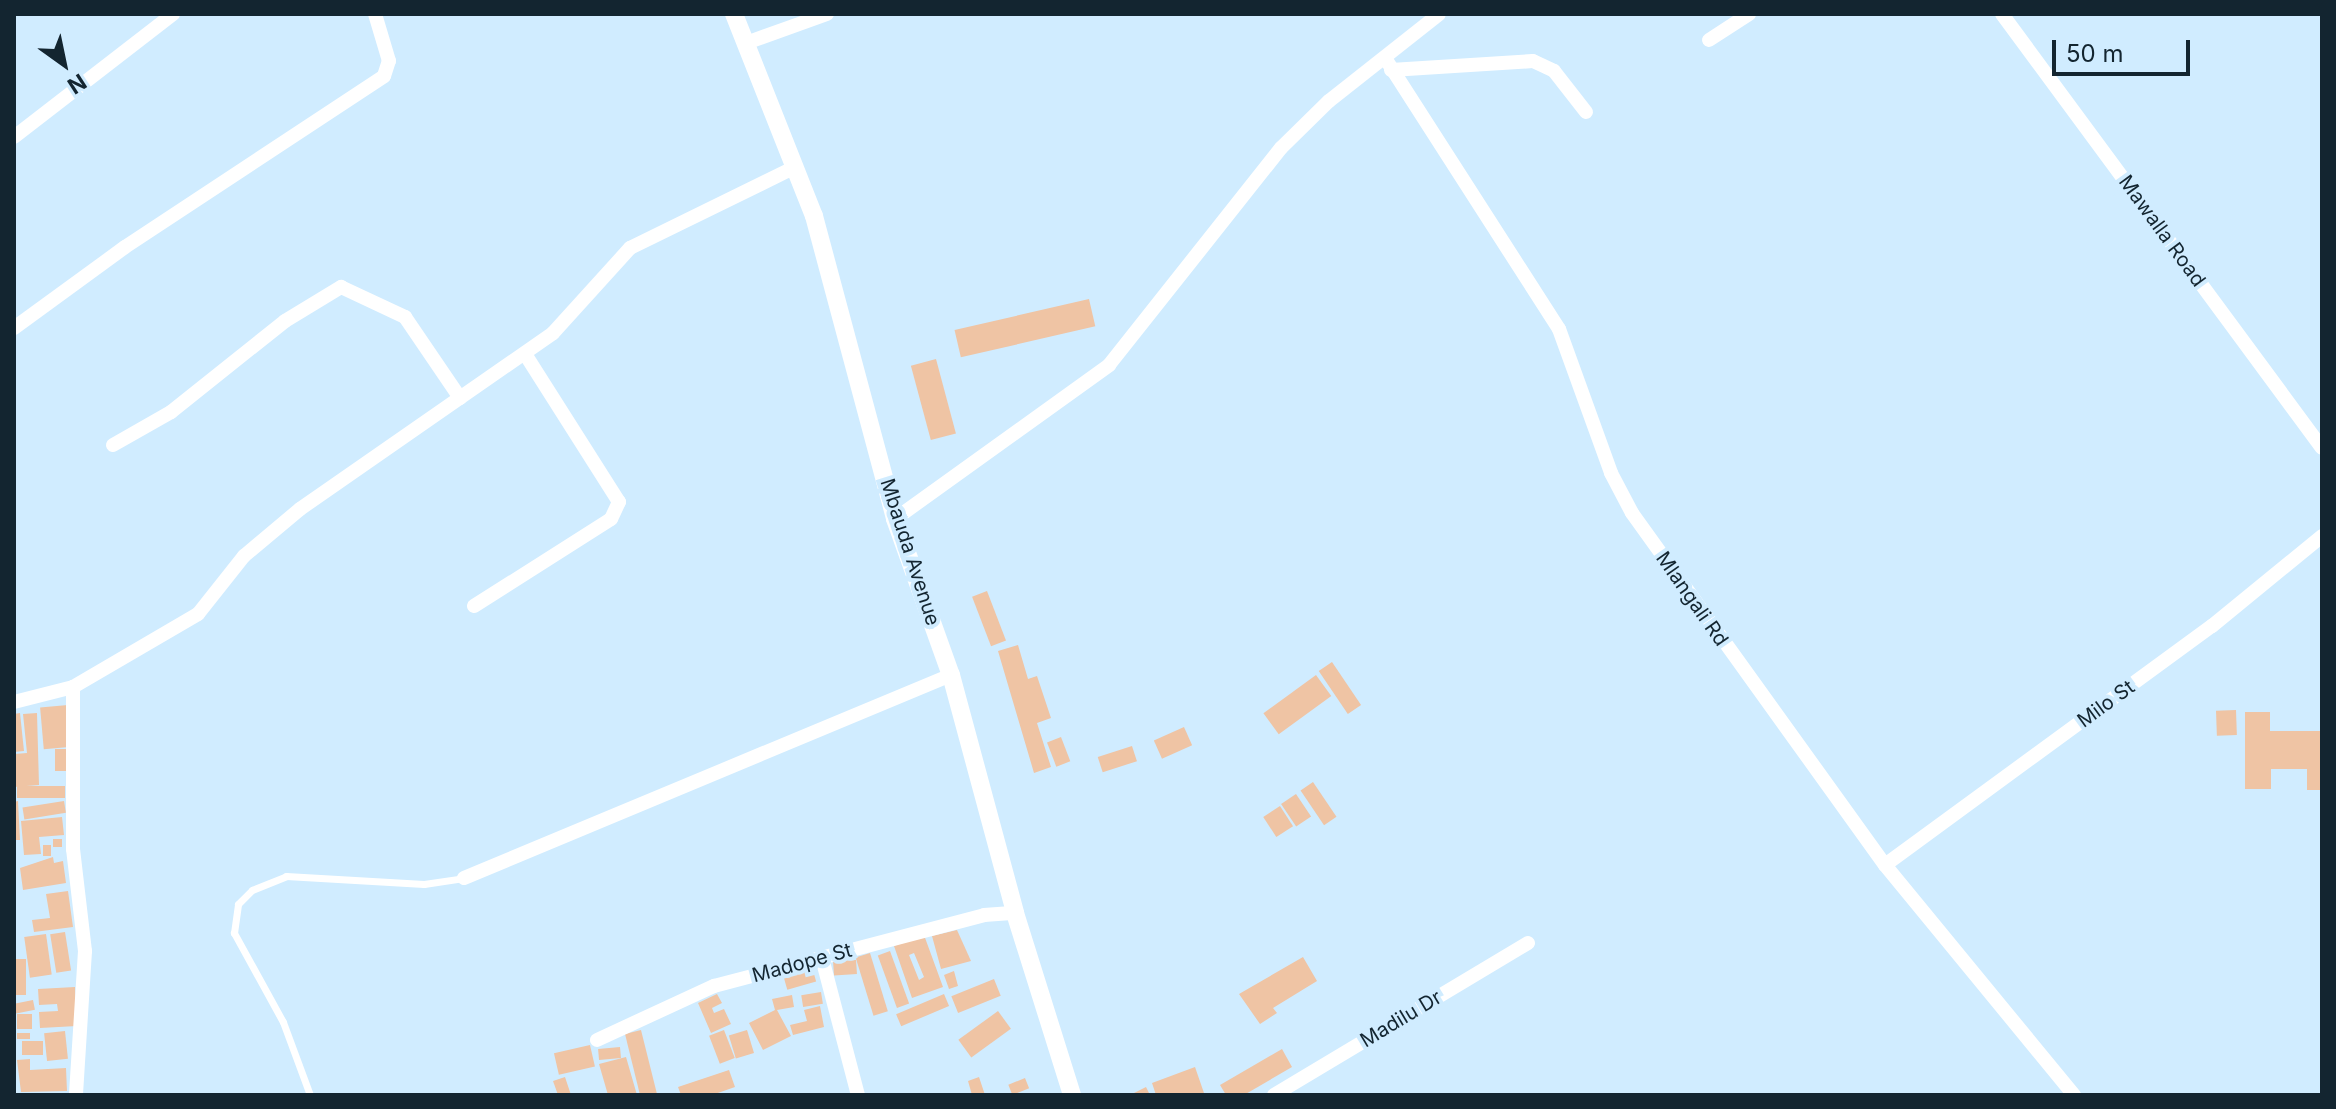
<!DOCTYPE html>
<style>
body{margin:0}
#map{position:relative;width:2336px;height:1109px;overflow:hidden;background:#d0ecff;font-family:Inter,sans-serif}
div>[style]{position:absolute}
.building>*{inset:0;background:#efc4a4;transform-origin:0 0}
.service>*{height:7px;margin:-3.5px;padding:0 3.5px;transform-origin:3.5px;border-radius:3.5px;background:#fff}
.minor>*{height:14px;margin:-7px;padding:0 7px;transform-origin:7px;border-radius:7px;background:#fff}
.tertiary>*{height:18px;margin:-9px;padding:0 9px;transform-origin:9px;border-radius:9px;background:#fff}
span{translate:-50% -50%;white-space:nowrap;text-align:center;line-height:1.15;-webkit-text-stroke:8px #d0ecff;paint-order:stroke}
.street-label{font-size:20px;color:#132530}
.frame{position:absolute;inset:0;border:16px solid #132530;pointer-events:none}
.north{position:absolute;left:24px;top:24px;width:80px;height:80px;-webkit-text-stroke:6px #d0ecff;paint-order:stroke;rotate:147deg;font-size:22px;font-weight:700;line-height:32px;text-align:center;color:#132530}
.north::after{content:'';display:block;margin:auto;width:28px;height:36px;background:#132530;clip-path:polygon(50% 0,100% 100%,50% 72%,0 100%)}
.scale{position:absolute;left:2052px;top:40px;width:138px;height:36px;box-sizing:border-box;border:4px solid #132530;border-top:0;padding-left:10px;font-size:24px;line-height:28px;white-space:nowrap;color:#132530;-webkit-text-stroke:6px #d0ecff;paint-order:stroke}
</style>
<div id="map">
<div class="building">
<i style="left:1089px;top:299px;width:28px;height:138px;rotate:77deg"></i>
<i style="left:936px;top:359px;width:77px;height:26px;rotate:75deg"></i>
<i style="left:987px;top:591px;width:53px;height:16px;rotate:69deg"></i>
<i style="clip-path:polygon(1018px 645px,1028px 679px,1037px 676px,1051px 718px,1037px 723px,1051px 767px,1034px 773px,998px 651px)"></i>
<i style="left:1332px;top:662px;width:52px;height:16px;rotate:56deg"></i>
<i style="left:1316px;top:675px;width:26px;height:65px;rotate:54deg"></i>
<i style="left:68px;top:705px;width:42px;height:28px;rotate:85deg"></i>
<i style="left:2236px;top:710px;width:25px;height:20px;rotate:88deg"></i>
<i style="clip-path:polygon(2245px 712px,2270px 712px,2270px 731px,2322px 731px,2322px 790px,2307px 790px,2307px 769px,2271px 769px,2271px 789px,2245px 789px)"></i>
<i style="clip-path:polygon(20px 713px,24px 751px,14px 752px,14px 714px)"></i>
<i style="clip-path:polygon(37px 713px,39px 785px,14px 787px,14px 754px,27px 753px,23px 714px)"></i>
<i style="left:1184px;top:727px;width:20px;height:33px;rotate:66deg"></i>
<i style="left:1061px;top:737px;width:26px;height:15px;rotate:69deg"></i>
<i style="left:1132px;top:746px;width:16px;height:36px;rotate:72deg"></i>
<i style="left:55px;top:749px;width:13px;height:22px"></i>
<i style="left:1313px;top:782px;width:42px;height:15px;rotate:56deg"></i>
<i style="left:65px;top:786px;width:12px;height:48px;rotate:90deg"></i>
<i style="left:1296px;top:794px;width:27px;height:18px;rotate:56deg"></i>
<i style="clip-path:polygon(18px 801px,20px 840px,14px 840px,14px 802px)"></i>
<i style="left:64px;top:801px;width:12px;height:42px;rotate:81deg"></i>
<i style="left:1280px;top:806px;width:24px;height:20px;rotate:57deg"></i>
<i style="clip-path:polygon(62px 817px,64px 835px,39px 837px,41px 854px,24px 855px,21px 821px)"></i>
<i style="left:62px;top:839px;width:8px;height:9px;rotate:90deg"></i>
<i style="left:43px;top:845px;width:8px;height:11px"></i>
<i style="clip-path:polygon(53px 857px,54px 863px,63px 861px,66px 883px,23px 890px,20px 868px)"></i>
<i style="clip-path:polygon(68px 891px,73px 927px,34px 932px,32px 920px,50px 918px,46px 894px)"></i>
<i style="clip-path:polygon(957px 930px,971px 961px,941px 969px,932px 936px)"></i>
<i style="left:65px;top:932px;width:39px;height:15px;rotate:81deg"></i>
<i style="left:46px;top:934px;width:41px;height:22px;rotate:82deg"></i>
<i style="clip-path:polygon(evenodd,924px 935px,943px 987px,912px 998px,894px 946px,924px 935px,914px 953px,924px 977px,919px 980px,909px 955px,914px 953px)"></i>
<i style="left:890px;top:951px;width:56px;height:13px;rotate:70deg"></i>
<i style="left:870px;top:953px;width:61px;height:15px;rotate:73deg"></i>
<i style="clip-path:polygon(1303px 957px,1317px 981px,1273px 1008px,1277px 1013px,1260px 1024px,1239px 994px)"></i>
<i style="left:14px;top:959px;width:12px;height:36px"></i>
<i style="left:856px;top:960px;width:14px;height:23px;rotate:86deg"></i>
<i style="left:812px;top:967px;width:15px;height:30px;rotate:74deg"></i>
<i style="clip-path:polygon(954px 971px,958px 986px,949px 989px,944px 975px)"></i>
<i style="left:994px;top:979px;width:18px;height:46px;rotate:68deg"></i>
<i style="clip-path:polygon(75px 987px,77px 1026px,40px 1028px,39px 1012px,58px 1011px,57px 1004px,39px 1005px,38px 989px)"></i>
<i style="left:821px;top:992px;width:12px;height:20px;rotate:81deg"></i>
<i style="clip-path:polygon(717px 994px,722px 1003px,712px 1008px,714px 1013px,724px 1009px,731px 1024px,711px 1033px,698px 1003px)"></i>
<i style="left:944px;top:994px;width:13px;height:52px;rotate:67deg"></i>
<i style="clip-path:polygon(792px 995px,794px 1007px,777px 1010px,791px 1036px,763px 1050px,749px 1023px,775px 1010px,772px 999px)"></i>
<i style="left:33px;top:1000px;width:10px;height:19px;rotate:79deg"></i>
<i style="clip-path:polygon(820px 1006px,824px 1027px,793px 1035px,790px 1025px,807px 1021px,804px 1010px)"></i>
<i style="left:998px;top:1011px;width:22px;height:49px;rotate:54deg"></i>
<i style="left:17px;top:1014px;width:15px;height:15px"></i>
<i style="clip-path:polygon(641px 1030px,657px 1094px,653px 1095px,640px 1095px,625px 1034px)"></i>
<i style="left:724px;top:1030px;width:30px;height:16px;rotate:69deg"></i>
<i style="left:747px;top:1030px;width:24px;height:19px;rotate:73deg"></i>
<i style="left:65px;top:1031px;width:28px;height:21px;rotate:84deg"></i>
<i style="left:17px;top:1033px;width:13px;height:6px"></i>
<i style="left:43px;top:1041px;width:14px;height:21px;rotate:90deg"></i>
<i style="left:590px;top:1045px;width:22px;height:37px;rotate:77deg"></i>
<i style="left:620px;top:1047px;width:11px;height:22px;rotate:85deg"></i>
<i style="clip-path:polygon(1282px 1049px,1292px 1067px,1244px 1095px,1226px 1095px,1220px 1085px)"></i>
<i style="clip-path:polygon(626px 1057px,637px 1095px,608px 1095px,599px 1064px)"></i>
<i style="clip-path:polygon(30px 1059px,30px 1070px,66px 1068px,67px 1091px,21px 1092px,17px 1060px)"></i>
<i style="clip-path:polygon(1195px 1067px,1204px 1093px,1156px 1095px,1152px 1083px)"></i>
<i style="clip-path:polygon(729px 1070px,735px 1087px,712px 1095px,681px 1095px,678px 1087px)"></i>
<i style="clip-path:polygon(565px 1077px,571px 1095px,558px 1095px,553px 1081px)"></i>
<i style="clip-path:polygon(979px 1077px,985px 1095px,972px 1095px,968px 1081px)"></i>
<i style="left:1025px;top:1078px;width:11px;height:18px;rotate:68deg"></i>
<i style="clip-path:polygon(1146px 1087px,1150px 1095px,1130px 1095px)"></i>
</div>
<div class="service">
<i style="left:310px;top:1095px;width:78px;rotate:-110.3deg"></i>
<i style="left:283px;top:1022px;width:102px;rotate:-118.8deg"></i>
<i style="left:234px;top:933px;width:29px;rotate:-82deg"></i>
<i style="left:238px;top:904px;width:20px;rotate:-45deg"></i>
<i style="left:252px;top:890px;width:37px;rotate:-22deg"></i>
<i style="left:286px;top:876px;width:138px;rotate:3.3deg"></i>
<i style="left:424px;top:884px;width:40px;rotate:-8.5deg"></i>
</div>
<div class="minor">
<i style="left:2002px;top:14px;width:539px;rotate:53.6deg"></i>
<i style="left:1709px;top:40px;width:48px;rotate:-33deg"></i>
<i style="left:746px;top:43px;width:86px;rotate:-19.7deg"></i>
<i style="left:1385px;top:58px;width:322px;rotate:57.3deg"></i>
<i style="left:1559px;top:329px;width:153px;rotate:70.1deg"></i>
<i style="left:1611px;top:473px;width:45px;rotate:62.3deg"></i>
<i style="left:1632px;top:513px;width:433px;rotate:54.3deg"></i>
<i style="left:1885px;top:865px;width:298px;rotate:50.6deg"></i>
<i style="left:1391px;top:70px;width:142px;rotate:-3.6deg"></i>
<i style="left:1533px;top:61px;width:23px;rotate:25deg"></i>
<i style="left:1554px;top:71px;width:52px;rotate:52deg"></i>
<i style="left:14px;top:137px;width:201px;rotate:-37.7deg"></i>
<i style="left:14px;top:328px;width:137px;rotate:-36.1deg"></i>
<i style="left:125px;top:247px;width:310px;rotate:-33.4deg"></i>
<i style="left:384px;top:76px;width:16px;rotate:-72deg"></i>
<i style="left:389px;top:61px;width:49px;rotate:-106.6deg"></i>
<i style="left:113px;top:445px;width:67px;rotate:-29.6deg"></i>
<i style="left:171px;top:412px;width:146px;rotate:-38.6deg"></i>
<i style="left:285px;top:321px;width:66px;rotate:-31.3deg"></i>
<i style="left:341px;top:287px;width:71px;rotate:25.1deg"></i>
<i style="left:405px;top:317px;width:98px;rotate:55.8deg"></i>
<i style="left:895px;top:519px;width:264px;rotate:-35.7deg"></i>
<i style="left:1109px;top:365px;width:277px;rotate:-51.6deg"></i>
<i style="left:1281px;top:148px;width:67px;rotate:-44.4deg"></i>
<i style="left:1329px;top:101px;width:140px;rotate:-38.3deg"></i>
<i style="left:474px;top:606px;width:162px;rotate:-32.4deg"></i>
<i style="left:611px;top:519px;width:19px;rotate:-65deg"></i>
<i style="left:619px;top:502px;width:175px;rotate:-122.4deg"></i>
<i style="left:73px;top:687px;width:162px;rotate:90deg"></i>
<i style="left:73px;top:849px;width:103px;rotate:83.3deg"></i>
<i style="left:85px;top:951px;width:144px;rotate:93.6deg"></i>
<i style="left:14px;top:702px;width:61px;rotate:-14.3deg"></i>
<i style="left:73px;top:687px;width:145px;rotate:-30.3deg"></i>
<i style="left:198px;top:614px;width:74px;rotate:-51.6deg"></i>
<i style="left:244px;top:556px;width:73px;rotate:-40deg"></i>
<i style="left:300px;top:509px;width:308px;rotate:-34.8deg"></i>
<i style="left:553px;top:333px;width:115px;rotate:-47.8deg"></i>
<i style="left:630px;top:248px;width:184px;rotate:-26.1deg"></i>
<i style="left:1885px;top:865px;width:405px;rotate:-36.2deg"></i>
<i style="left:2212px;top:626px;width:142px;rotate:-39.3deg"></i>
<i style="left:464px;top:878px;width:528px;rotate:-22.63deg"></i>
<i style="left:822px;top:958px;width:142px;rotate:75.3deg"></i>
<i style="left:597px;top:1040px;width:129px;rotate:-24.8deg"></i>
<i style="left:714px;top:986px;width:279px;rotate:-14.7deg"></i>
<i style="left:984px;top:915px;width:31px;rotate:-4deg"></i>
<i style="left:1274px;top:1095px;width:296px;rotate:-30.9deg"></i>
</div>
<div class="tertiary">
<i style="left:734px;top:14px;width:217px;rotate:68.4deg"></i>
<i style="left:814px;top:216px;width:314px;rotate:75deg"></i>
<i style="left:895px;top:519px;width:166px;rotate:70.3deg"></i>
<i style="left:951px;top:675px;width:246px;rotate:74.9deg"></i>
<i style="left:1015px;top:913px;width:191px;rotate:72.6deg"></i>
</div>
<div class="street-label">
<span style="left:2162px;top:231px;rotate:54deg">Mawalla Road</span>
<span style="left:910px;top:552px;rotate:72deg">Mbauda Avenue</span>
<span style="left:1692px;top:599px;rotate:55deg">Mlangali Rd</span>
<span style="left:2106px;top:704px;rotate:-36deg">Milo St</span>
<span style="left:802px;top:963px;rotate:-15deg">Madope St</span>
<span style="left:1401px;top:1019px;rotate:-31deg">Madilu Dr</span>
</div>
<div class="frame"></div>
<div class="north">N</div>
<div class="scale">50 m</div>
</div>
